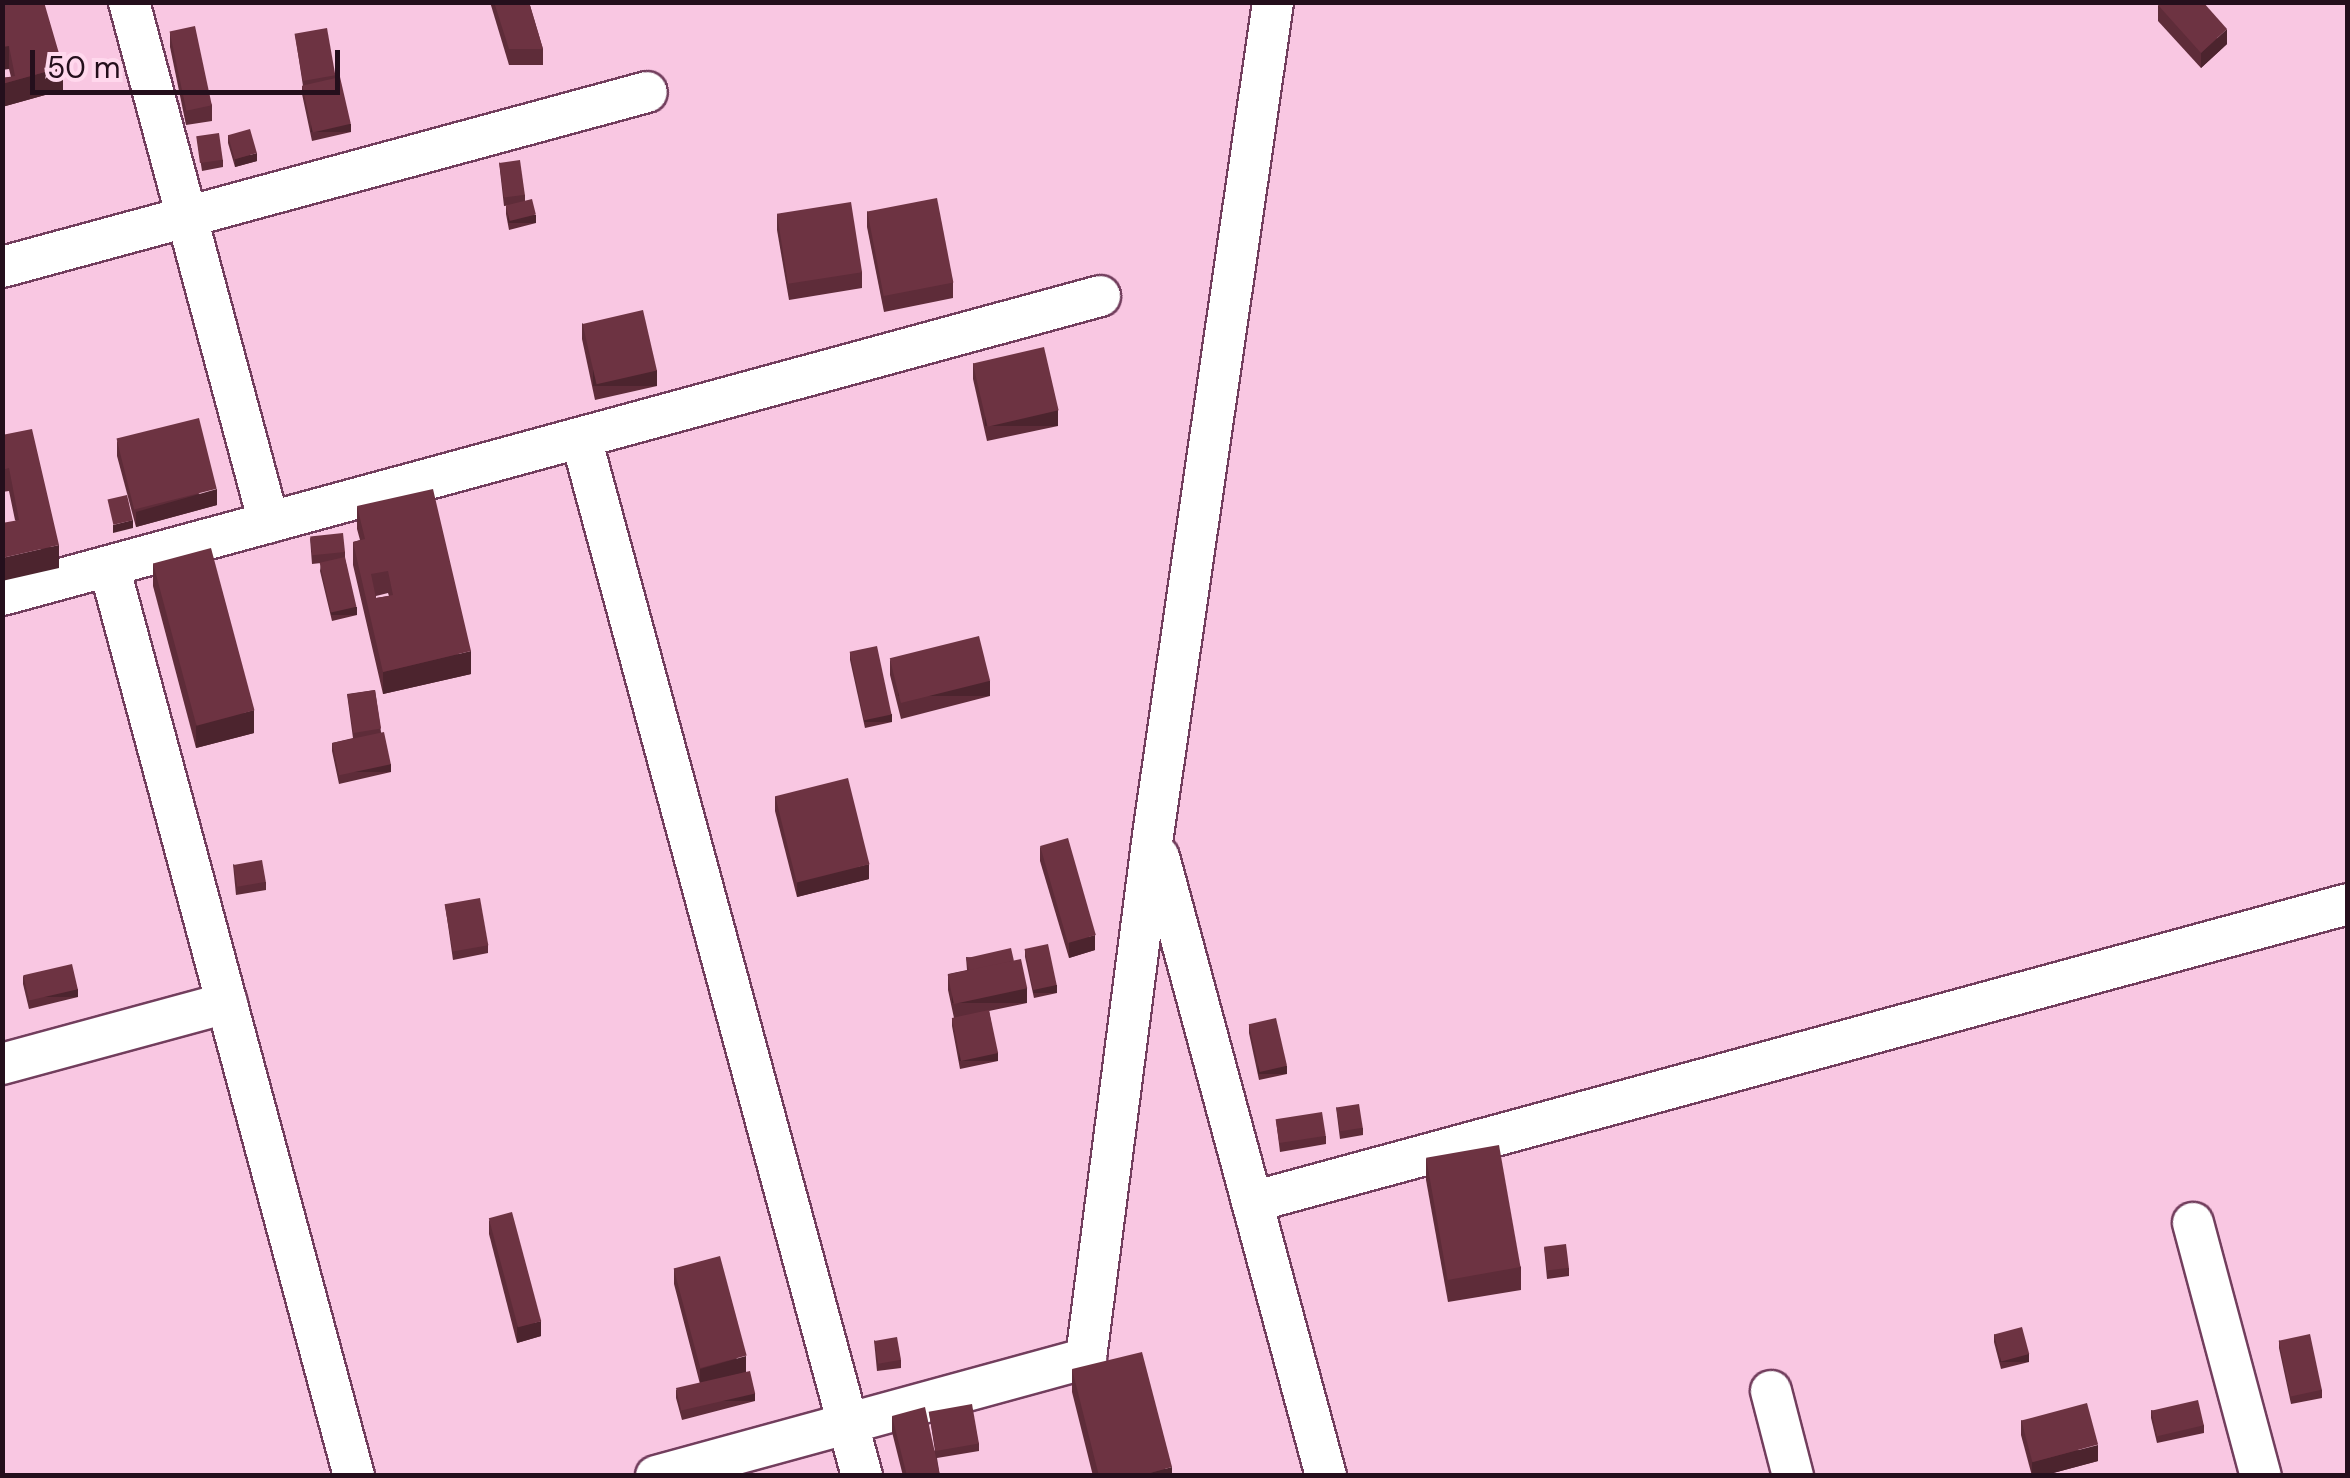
<!DOCTYPE html>
<style>
body{margin:0}
#map{position:relative;width:2350px;height:1478px;overflow:hidden;background:#f9c7e2;font-family:"DM Sans",sans-serif}
div>[style]{position:absolute}
.roads{filter:drop-shadow(2px 0 #723e5d) drop-shadow(-2px 0 #723e5d) drop-shadow(0 2px #723e5d) drop-shadow(0 -2px #723e5d)}
.minor>*{height:40px;margin:-20px;padding:0 20px;transform-origin:20px;border-radius:20px;background:#fff}
.wall>*{inset:0;background:#5e2c39}
.shaded-wall>*{inset:0;background:#4c242e;transform-origin:0 0}
.building>*{inset:0;background:#6d3342;transform-origin:0 0}
span{translate:-50% -50%;white-space:nowrap;text-align:center;line-height:1.15;-webkit-text-stroke:10px #ffd8ed;paint-order:stroke}
.frame{position:absolute;inset:0;border:5px solid #240f1c;pointer-events:none}
.scale{position:absolute;left:30px;top:50px;width:310px;height:45px;box-sizing:border-box;border:5px solid #240f1c;border-top:0;padding-left:12px;font-size:30px;line-height:35px;white-space:nowrap;color:#240f1c;-webkit-text-stroke:8px #ffd8ed;paint-order:stroke}
</style>
<div id="map">
<div class="roads">
<div class="minor">
<i style="left:129px;top:2px;width:539px;rotate:74.96deg"></i>
<i style="left:2px;top:267px;width:668px;rotate:-15.18deg"></i>
<i style="left:581px;top:438px;width:1075px;rotate:74.85deg"></i>
<i style="left:109px;top:566px;width:942px;rotate:74.93deg"></i>
<i style="left:2px;top:595px;width:1138px;rotate:-15.23deg"></i>
<i style="left:1159px;top:857px;width:641px;rotate:74.9deg"></i>
<i style="left:2px;top:1064px;width:233px;rotate:-15.2deg"></i>
<i style="left:1252px;top:1202px;width:1136px;rotate:-15.21deg"></i>
<i style="left:2193px;top:1223px;width:262px;rotate:75deg"></i>
<i style="left:1771px;top:1391px;width:88px;rotate:75.5deg"></i>
<i style="left:656px;top:1476px;width:446px;rotate:-15.3deg"></i>
<i style="left:1086px;top:1358px;width:527px;rotate:-82.7deg"></i>
<i style="left:1153px;top:835px;width:842px;rotate:-81.8deg"></i>
</div>
</div>
<div class="wall">
<i style="clip-path:polygon(2px 2px,63px 90px,2px 107px,2px 78px,11px 77px,9px 69px,2px 70px)"></i>
<i style="clip-path:polygon(490px 2px,529px 2px,543px 49px,543px 65px,509px 65px)"></i>
<i style="clip-path:polygon(2158px 5px,2227px 44px,2201px 68px,2158px 21px)"></i>
<i style="clip-path:polygon(170px 32px,212px 105px,212px 121px,186px 125px,170px 47px)"></i>
<i style="clip-path:polygon(295px 34px,335px 75px,351px 132px,312px 141px,302px 94px,302px 86px,303px 86px)"></i>
<i style="clip-path:polygon(228px 135px,257px 161px,235px 167px,228px 143px)"></i>
<i style="clip-path:polygon(197px 138px,223px 160px,223px 167px,202px 171px)"></i>
<i style="clip-path:polygon(499px 162px,525px 195px,525px 201px,536px 223px,509px 230px,506px 214px,506px 206px,513px 205px,504px 206px)"></i>
<i style="clip-path:polygon(867px 211px,953px 282px,953px 298px,884px 312px,867px 227px)"></i>
<i style="clip-path:polygon(777px 214px,862px 272px,862px 288px,789px 300px,777px 230px)"></i>
<i style="clip-path:polygon(582px 323px,657px 386px,595px 400px,582px 339px)"></i>
<i style="clip-path:polygon(973px 363px,1058px 426px,987px 441px,973px 379px)"></i>
<i style="clip-path:polygon(2px 435px,59px 568px,15px 520px,9px 491px,2px 492px)"></i>
<i style="clip-path:polygon(117px 441px,217px 505px,136px 527px,117px 456px)"></i>
<i style="clip-path:polygon(evenodd,357px 506px,471px 674px,383px 694px,353px 565px,353px 542px,360px 540px,357px 529px,357px 506px,388px 593px,389px 596px,376px 598px,376px 596px,388px 593px)"></i>
<i style="clip-path:polygon(310px 538px,345px 552px,345px 559px,357px 615px,332px 621px,320px 571px,321px 563px,312px 564px)"></i>
<i style="clip-path:polygon(153px 563px,254px 733px,196px 748px,153px 586px)"></i>
<i style="clip-path:polygon(850px 652px,892px 722px,865px 728px,850px 660px)"></i>
<i style="clip-path:polygon(890px 660px,990px 696px,901px 719px,890px 675px)"></i>
<i style="clip-path:polygon(375px 690px,381px 732px,391px 772px,339px 784px,332px 751px,332px 743px,353px 738px,347px 694px)"></i>
<i style="clip-path:polygon(775px 796px,869px 879px,797px 897px,775px 811px)"></i>
<i style="clip-path:polygon(1040px 846px,1095px 950px,1069px 958px,1040px 861px)"></i>
<i style="clip-path:polygon(233px 864px,266px 882px,266px 890px,236px 895px)"></i>
<i style="clip-path:polygon(445px 904px,488px 945px,488px 953px,453px 960px)"></i>
<i style="clip-path:polygon(1025px 949px,1057px 993px,1034px 998px,1025px 957px)"></i>
<i style="clip-path:polygon(966px 957px,1014px 961px,1027px 1003px,989px 1011px,998px 1061px,960px 1069px,952px 1026px,952px 1018px,954px 1018px,948px 990px,948px 974px,967px 970px)"></i>
<i style="clip-path:polygon(23px 976px,78px 997px,29px 1009px,23px 984px)"></i>
<i style="clip-path:polygon(1249px 1025px,1287px 1074px,1259px 1080px,1249px 1033px)"></i>
<i style="clip-path:polygon(1336px 1107px,1363px 1128px,1363px 1135px,1340px 1139px)"></i>
<i style="clip-path:polygon(1276px 1120px,1326px 1136px,1326px 1144px,1280px 1152px)"></i>
<i style="clip-path:polygon(1426px 1158px,1521px 1267px,1521px 1290px,1448px 1302px,1426px 1180px)"></i>
<i style="clip-path:polygon(489px 1219px,541px 1336px,517px 1343px,489px 1234px)"></i>
<i style="clip-path:polygon(1544px 1247px,1569px 1268px,1569px 1276px,1547px 1279px)"></i>
<i style="clip-path:polygon(674px 1268px,746px 1372px,755px 1401px,682px 1420px,676px 1398px,676px 1390px,700px 1384px,674px 1284px)"></i>
<i style="clip-path:polygon(1994px 1334px,2029px 1362px,2001px 1369px,1994px 1342px)"></i>
<i style="clip-path:polygon(874px 1340px,901px 1360px,901px 1368px,877px 1371px)"></i>
<i style="clip-path:polygon(2279px 1340px,2322px 1390px,2322px 1398px,2291px 1404px,2279px 1348px)"></i>
<i style="clip-path:polygon(1072px 1369px,1172px 1476px,1093px 1476px,1072px 1392px)"></i>
<i style="clip-path:polygon(2151px 1410px,2204px 1425px,2204px 1433px,2157px 1443px,2151px 1418px)"></i>
<i style="clip-path:polygon(929px 1412px,979px 1443px,979px 1451px,937px 1458px,940px 1476px,903px 1476px,892px 1432px,892px 1416px,935px 1451px)"></i>
<i style="clip-path:polygon(2021px 1420px,2098px 1461px,2042px 1476px,2032px 1476px,2021px 1435px)"></i>
</div>
<div class="shaded-wall">
<i style="clip-path:polygon(2227px 29px,2227px 44px,2201px 68px,2201px 53px)"></i>
<i style="left:9px;top:46px;width:23px;height:7px;rotate:90deg"></i>
<i style="clip-path:polygon(63px 67px,63px 90px,2px 107px,2px 84px)"></i>
<i style="left:351px;top:124px;width:8px;height:40px;rotate:90deg"></i>
<i style="clip-path:polygon(257px 153px,257px 161px,235px 167px,235px 159px)"></i>
<i style="left:536px;top:215px;width:8px;height:28px;rotate:90deg"></i>
<i style="left:657px;top:370px;width:16px;height:64px;rotate:90deg"></i>
<i style="left:1058px;top:410px;width:16px;height:73px;rotate:90deg"></i>
<i style="clip-path:polygon(217px 489px,217px 505px,136px 527px,136px 512px)"></i>
<i style="clip-path:polygon(133px 520px,133px 528px,113px 533px,113px 525px)"></i>
<i style="clip-path:polygon(59px 545px,59px 568px,2px 581px,2px 558px)"></i>
<i style="left:357px;top:607px;width:8px;height:26px;rotate:90deg"></i>
<i style="clip-path:polygon(471px 651px,471px 674px,383px 694px,383px 672px)"></i>
<i style="left:990px;top:681px;width:15px;height:92px;rotate:90deg"></i>
<i style="clip-path:polygon(254px 710px,254px 733px,196px 748px,196px 725px)"></i>
<i style="left:892px;top:714px;width:8px;height:28px;rotate:90deg"></i>
<i style="left:391px;top:764px;width:8px;height:53px;rotate:90deg"></i>
<i style="clip-path:polygon(869px 864px,869px 879px,797px 897px,797px 881px)"></i>
<i style="clip-path:polygon(1095px 935px,1095px 950px,1069px 958px,1069px 942px)"></i>
<i style="left:1057px;top:985px;width:8px;height:24px;rotate:90deg"></i>
<i style="left:1027px;top:988px;width:15px;height:75px;rotate:90deg"></i>
<i style="left:78px;top:989px;width:8px;height:50px;rotate:90deg"></i>
<i style="left:998px;top:1053px;width:8px;height:39px;rotate:90deg"></i>
<i style="left:1287px;top:1066px;width:8px;height:29px;rotate:90deg"></i>
<i style="clip-path:polygon(541px 1321px,541px 1336px,517px 1343px,517px 1327px)"></i>
<i style="left:2029px;top:1354px;width:8px;height:29px;rotate:90deg"></i>
<i style="clip-path:polygon(746px 1356px,746px 1372px,700px 1384px,700px 1369px)"></i>
<i style="left:755px;top:1393px;width:8px;height:75px;rotate:90deg"></i>
<i style="clip-path:polygon(2098px 1445px,2098px 1461px,2042px 1476px,2032px 1476px,2032px 1462px)"></i>
<i style="clip-path:polygon(1172px 1467px,1172px 1476px,1139px 1476px)"></i>
</div>
<div class="building">
<i style="clip-path:polygon(2px 2px,44px 2px,63px 67px,2px 84px,2px 78px,15px 76px,9px 46px,2px 47px)"></i>
<i style="clip-path:polygon(494px 2px,529px 2px,543px 49px,509px 49px)"></i>
<i style="clip-path:polygon(2161px 2px,2203px 2px,2227px 29px,2201px 53px,2158px 5px)"></i>
<i style="left:195px;top:26px;width:81px;height:26px;rotate:78deg"></i>
<i style="left:327px;top:28px;width:48px;height:33px;rotate:80deg"></i>
<i style="left:340px;top:77px;width:48px;height:39px;rotate:77deg"></i>
<i style="left:250px;top:129px;width:25px;height:23px;rotate:74deg"></i>
<i style="left:219px;top:133px;width:27px;height:23px;rotate:82deg"></i>
<i style="left:520px;top:160px;width:35px;height:21px;rotate:82deg"></i>
<i style="left:937px;top:198px;width:86px;height:71px;rotate:79deg"></i>
<i style="left:532px;top:199px;width:16px;height:27px;rotate:76deg"></i>
<i style="left:851px;top:202px;width:71px;height:75px;rotate:81deg"></i>
<i style="left:643px;top:310px;width:62px;height:62px;rotate:77deg"></i>
<i style="left:1044px;top:347px;width:65px;height:73px;rotate:77deg"></i>
<i style="left:199px;top:418px;width:73px;height:85px;rotate:76deg"></i>
<i style="clip-path:polygon(32px 429px,59px 545px,2px 558px,2px 523px,19px 520px,9px 468px,2px 470px,2px 435px)"></i>
<i style="clip-path:polygon(evenodd,433px 489px,471px 651px,383px 672px,353px 542px,365px 539px,357px 506px,433px 489px,388px 571px,393px 595px,376px 598px,371px 574px,388px 571px)"></i>
<i style="left:127px;top:495px;width:26px;height:20px;rotate:77deg"></i>
<i style="left:343px;top:533px;width:19px;height:33px;rotate:84deg"></i>
<i style="left:211px;top:548px;width:168px;height:60px;rotate:75deg"></i>
<i style="left:345px;top:557px;width:51px;height:26px;rotate:77deg"></i>
<i style="left:979px;top:636px;width:46px;height:92px;rotate:76deg"></i>
<i style="left:877px;top:646px;width:70px;height:28px;rotate:78deg"></i>
<i style="left:375px;top:690px;width:39px;height:28px;rotate:81deg"></i>
<i style="left:384px;top:732px;width:33px;height:53px;rotate:78deg"></i>
<i style="left:848px;top:778px;width:89px;height:75px;rotate:76deg"></i>
<i style="left:1068px;top:838px;width:101px;height:29px;rotate:74deg"></i>
<i style="left:262px;top:860px;width:22px;height:29px;rotate:80deg"></i>
<i style="left:480px;top:898px;width:48px;height:36px;rotate:80deg"></i>
<i style="left:1048px;top:944px;width:42px;height:24px;rotate:78deg"></i>
<i style="left:1011px;top:948px;width:13px;height:46px;rotate:77deg"></i>
<i style="left:1021px;top:959px;width:30px;height:75px;rotate:78deg"></i>
<i style="left:72px;top:964px;width:26px;height:50px;rotate:77deg"></i>
<i style="left:989px;top:1010px;width:44px;height:38px;rotate:78deg"></i>
<i style="left:1276px;top:1018px;width:49px;height:28px;rotate:77deg"></i>
<i style="left:1359px;top:1104px;width:24px;height:23px;rotate:81deg"></i>
<i style="left:1322px;top:1112px;width:24px;height:47px;rotate:81deg"></i>
<i style="left:1499px;top:1145px;width:124px;height:74px;rotate:80deg"></i>
<i style="left:512px;top:1212px;width:113px;height:24px;rotate:75deg"></i>
<i style="left:1566px;top:1244px;width:24px;height:22px;rotate:83deg"></i>
<i style="left:720px;top:1256px;width:103px;height:48px;rotate:75deg"></i>
<i style="left:2022px;top:1327px;width:28px;height:29px;rotate:75deg"></i>
<i style="left:2310px;top:1334px;width:57px;height:32px;rotate:78deg"></i>
<i style="left:897px;top:1337px;width:23px;height:23px;rotate:80deg"></i>
<i style="clip-path:polygon(1142px 1352px,1172px 1467px,1139px 1476px,1099px 1476px,1072px 1369px)"></i>
<i style="left:750px;top:1371px;width:23px;height:76px;rotate:77deg"></i>
<i style="left:2198px;top:1400px;width:26px;height:48px;rotate:77deg"></i>
<i style="left:2087px;top:1403px;width:43px;height:68px;rotate:75deg"></i>
<i style="left:972px;top:1404px;width:40px;height:44px;rotate:80deg"></i>
<i style="clip-path:polygon(925px 1407px,940px 1476px,907px 1476px,892px 1416px)"></i>
</div>
<div class="frame"></div>
<div class="scale">50 m</div>
</div>
